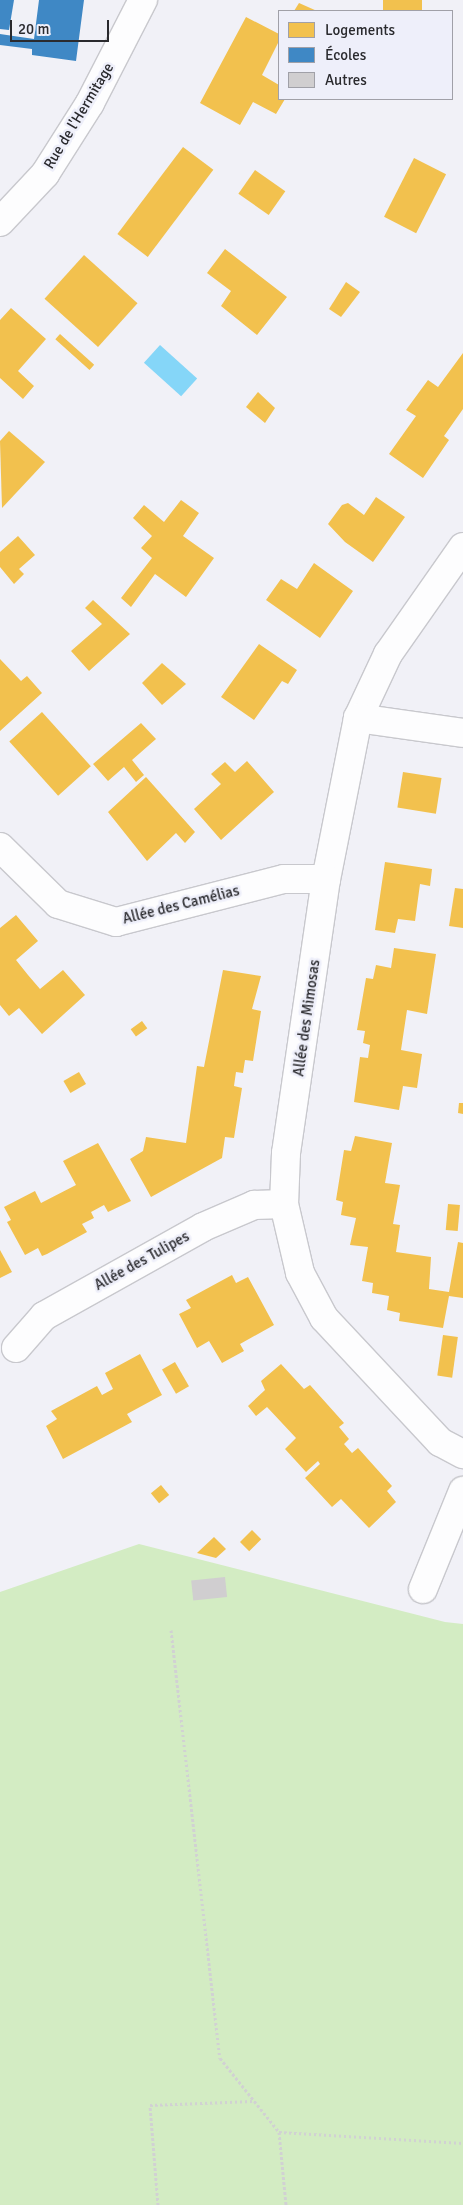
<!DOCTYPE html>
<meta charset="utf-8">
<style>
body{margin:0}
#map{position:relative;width:463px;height:2205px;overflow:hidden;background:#f1f1f7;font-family:Signika,sans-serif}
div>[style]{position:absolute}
.green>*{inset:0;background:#d3ecc3}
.water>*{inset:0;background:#85d6f8;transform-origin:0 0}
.homes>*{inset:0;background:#f2c14e;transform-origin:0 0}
.schools>*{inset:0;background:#3f88c5}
.building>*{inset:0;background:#d0ced0;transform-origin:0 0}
.path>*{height:3px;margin-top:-1.5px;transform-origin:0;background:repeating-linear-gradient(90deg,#d1d1d3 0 2.5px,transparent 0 5px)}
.roads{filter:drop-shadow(1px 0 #c8c8cd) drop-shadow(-1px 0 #c8c8cd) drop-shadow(0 1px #c8c8cd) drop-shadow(0 -1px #c8c8cd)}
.minor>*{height:28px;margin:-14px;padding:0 14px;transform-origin:14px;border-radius:14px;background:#fdfdfe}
span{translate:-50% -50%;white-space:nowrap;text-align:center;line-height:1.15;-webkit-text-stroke:5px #eeeffa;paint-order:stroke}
.street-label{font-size:15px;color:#2a2a2e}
.legend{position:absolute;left:278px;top:10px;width:175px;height:90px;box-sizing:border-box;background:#eeeffa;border:1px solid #a0a0a8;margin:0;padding:6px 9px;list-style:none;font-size:15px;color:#2a2a2e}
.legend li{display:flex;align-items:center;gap:10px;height:25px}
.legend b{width:25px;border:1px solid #a0a0a8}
.scale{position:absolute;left:10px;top:20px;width:99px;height:22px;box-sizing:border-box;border:2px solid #2a2a2e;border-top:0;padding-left:6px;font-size:15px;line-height:18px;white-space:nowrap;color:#2a2a2e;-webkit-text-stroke:4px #eeeffa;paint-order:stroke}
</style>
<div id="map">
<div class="green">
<i style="clip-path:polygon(139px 1544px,445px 1622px,463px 1624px,463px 2205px,0 2205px,0 1592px)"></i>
</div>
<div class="water">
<i style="left:160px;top:345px;width:50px;height:24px;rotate:42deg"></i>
</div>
<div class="homes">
<i style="left:383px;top:0;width:39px;height:11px"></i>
<i style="clip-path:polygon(299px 3px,317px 11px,294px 11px)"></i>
<i style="clip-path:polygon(246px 17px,279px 34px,279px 41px,262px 75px,279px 85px,279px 99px,285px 99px,276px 114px,253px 102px,240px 125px,200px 103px)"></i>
<i style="left:183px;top:147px;width:38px;height:109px;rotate:37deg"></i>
<i style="left:414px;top:158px;width:36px;height:66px;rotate:27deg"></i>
<i style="left:255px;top:170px;width:37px;height:29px;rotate:35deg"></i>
<i style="clip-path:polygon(225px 249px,287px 297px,257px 335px,221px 306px,231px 291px,207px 273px)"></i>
<i style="left:84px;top:255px;width:72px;height:59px;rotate:42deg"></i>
<i style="clip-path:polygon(346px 282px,360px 292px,341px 317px,329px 309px)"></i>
<i style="clip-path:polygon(11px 308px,46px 339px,18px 371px,34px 386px,23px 399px,0 378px,0 320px)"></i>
<i style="left:60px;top:334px;width:46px;height:7px;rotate:42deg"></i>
<i style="clip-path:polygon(463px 353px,463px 409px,444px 436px,449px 440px,423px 478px,389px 454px,416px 416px,406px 410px,428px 380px,438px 387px)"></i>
<i style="clip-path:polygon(258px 392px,275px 408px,265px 423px,246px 407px)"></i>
<i style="clip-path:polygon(9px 431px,45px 462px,2px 508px,0 441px)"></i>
<i style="clip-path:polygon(376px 497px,405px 517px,373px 562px,345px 542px,328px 524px,342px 505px,348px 503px,364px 515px)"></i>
<i style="clip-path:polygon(181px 500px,199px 513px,183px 536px,214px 558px,186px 597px,155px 574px,131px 607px,121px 598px,152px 558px,141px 548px,152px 536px,133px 518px,144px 505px,164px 522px)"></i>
<i style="clip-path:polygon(18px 536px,35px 555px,19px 569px,24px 574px,14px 584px,0 567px,0 552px)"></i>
<i style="clip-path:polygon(314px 563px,353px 591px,320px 638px,266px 600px,281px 579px,297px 589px)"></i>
<i style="clip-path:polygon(93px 600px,130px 634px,89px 671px,71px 651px,102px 624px,85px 608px)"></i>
<i style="clip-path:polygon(259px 644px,297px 670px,288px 684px,282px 681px,254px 720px,221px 697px)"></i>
<i style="clip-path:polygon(0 659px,21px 681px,27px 676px,42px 693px,0 731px)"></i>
<i style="clip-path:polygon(162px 663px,186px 684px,162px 705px,142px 683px)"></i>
<i style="left:42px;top:712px;width:73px;height:44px;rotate:48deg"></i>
<i style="clip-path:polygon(141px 723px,156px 739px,132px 760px,144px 775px,136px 782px,124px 767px,108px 781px,93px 764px)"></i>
<i style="clip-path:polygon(247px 761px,274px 792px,221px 840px,194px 809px,221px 784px,211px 774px,225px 762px,235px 772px)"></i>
<i style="left:403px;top:772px;width:39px;height:36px;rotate:9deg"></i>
<i style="clip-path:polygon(146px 777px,195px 832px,185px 843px,176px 833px,147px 861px,108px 812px)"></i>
<i style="clip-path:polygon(385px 862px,432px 869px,430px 886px,420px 884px,415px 921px,398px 919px,395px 933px,375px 930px)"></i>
<i style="clip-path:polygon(455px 888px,463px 889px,463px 928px,449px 926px)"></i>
<i style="clip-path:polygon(16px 915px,38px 941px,16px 960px,28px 975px,40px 989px,63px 970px,85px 995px,42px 1034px,19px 1008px,9px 1016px,0 1005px,0 928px)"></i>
<i style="clip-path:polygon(394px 948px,436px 954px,427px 1014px,407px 1010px,401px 1050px,422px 1054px,417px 1088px,403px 1086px,399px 1110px,354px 1102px,360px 1057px,368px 1058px,370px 1045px,363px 1043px,365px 1031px,357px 1030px,366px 978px,373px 979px,376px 965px,391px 968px)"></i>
<i style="clip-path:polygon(223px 970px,261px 976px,252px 1009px,261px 1011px,253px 1061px,245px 1060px,243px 1073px,236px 1072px,234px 1086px,242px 1088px,234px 1138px,225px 1137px,222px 1158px,151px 1197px,130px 1159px,143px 1151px,146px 1137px,186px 1143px,197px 1066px,204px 1067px)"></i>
<i style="left:142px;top:1021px;width:9px;height:14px;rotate:54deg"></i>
<i style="left:79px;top:1072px;width:14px;height:18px;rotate:60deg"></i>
<i style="clip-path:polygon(459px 1103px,463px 1103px,463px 1114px,458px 1113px)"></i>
<i style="clip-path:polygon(355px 1136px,392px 1143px,385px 1183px,400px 1185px,393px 1224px,400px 1225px,396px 1252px,431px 1257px,429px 1289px,449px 1292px,458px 1242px,463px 1243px,463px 1298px,449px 1296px,443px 1328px,399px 1321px,400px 1313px,387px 1310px,389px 1296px,372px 1293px,373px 1283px,362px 1281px,368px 1247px,350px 1245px,356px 1218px,341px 1215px,343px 1202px,336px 1200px,344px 1150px,351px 1151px)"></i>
<i style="clip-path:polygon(98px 1143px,131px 1201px,108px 1212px,104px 1205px,91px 1212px,94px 1218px,82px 1224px,87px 1232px,47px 1254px,42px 1256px,38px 1248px,25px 1255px,7px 1222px,11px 1220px,4px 1207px,35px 1191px,41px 1203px,76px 1185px,63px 1161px)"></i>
<i style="left:448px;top:1204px;width:12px;height:26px;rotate:5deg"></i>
<i style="clip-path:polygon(0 1250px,12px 1272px,0 1278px)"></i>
<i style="clip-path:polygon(232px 1275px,236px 1283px,248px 1277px,274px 1325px,240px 1344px,244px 1351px,222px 1363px,209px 1341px,197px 1348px,179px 1314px,191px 1308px,186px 1300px)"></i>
<i style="left:443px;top:1335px;width:15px;height:41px;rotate:8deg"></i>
<i style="clip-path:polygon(140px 1354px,162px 1395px,127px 1414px,132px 1422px,63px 1459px,46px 1426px,57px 1419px,51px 1411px,97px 1386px,102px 1395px,113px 1389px,105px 1373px)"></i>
<i style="left:175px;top:1362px;width:28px;height:15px;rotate:60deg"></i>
<i style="clip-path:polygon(281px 1364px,304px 1389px,310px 1385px,344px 1423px,339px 1427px,349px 1439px,344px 1444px,352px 1453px,358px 1448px,392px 1486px,387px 1491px,396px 1502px,369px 1528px,341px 1499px,332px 1507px,305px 1478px,320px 1464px,318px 1461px,306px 1472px,285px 1449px,296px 1438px,267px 1407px,256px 1416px,248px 1406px,265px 1390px,261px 1381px)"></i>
<i style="left:161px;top:1485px;width:13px;height:13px;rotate:51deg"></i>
<i style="left:252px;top:1530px;width:13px;height:17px;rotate:45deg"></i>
<i style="clip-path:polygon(214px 1537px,226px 1549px,216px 1558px,197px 1553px)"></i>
</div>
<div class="schools">
<i style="clip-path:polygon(0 0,14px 0,9px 30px,0 29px)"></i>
<i style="clip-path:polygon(39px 0,84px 0,76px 61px,32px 55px,32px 49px,0 45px,0 34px,34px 39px)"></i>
</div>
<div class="building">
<i style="left:225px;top:1577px;width:20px;height:34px;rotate:84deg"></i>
</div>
<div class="path">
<i style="left:171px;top:1630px;width:431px;rotate:83.5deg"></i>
<i style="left:220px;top:2058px;width:95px;rotate:51.4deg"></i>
<i style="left:279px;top:2132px;width:73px;rotate:84.5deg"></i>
<i style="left:279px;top:2132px;width:184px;rotate:3.4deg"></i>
<i style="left:158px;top:2205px;width:100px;rotate:-94.6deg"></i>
<i style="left:150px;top:2105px;width:103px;rotate:-2.2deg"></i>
</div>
<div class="roads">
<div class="minor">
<i style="left:0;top:222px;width:66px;rotate:-46.8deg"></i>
<i style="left:45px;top:174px;width:84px;rotate:-57.6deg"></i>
<i style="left:90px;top:103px;width:116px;rotate:-62.8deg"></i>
<i style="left:463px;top:547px;width:131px;rotate:125deg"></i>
<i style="left:388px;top:654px;width:71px;rotate:115.1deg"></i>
<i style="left:358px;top:718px;width:164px;rotate:101.2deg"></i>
<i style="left:326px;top:879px;width:277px;rotate:98.3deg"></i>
<i style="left:286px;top:1153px;width:51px;rotate:92.2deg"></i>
<i style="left:284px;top:1204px;width:71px;rotate:76.9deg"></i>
<i style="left:300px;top:1273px;width:51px;rotate:61.9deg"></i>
<i style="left:324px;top:1318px;width:170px;rotate:46.9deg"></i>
<i style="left:440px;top:1442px;width:26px;rotate:28deg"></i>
<i style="left:358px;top:718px;width:106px;rotate:8.1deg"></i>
<i style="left:0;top:847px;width:81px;rotate:44.5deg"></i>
<i style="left:58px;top:904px;width:61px;rotate:17.2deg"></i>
<i style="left:116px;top:922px;width:173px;rotate:-14.4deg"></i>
<i style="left:284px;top:879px;width:42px"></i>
<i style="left:16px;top:1348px;width:43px;rotate:-48.8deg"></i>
<i style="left:44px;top:1316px;width:182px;rotate:-29.2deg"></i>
<i style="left:203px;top:1227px;width:56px;rotate:-23.3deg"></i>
<i style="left:254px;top:1205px;width:30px;rotate:-2deg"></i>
<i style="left:423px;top:1589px;width:106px;rotate:-67.8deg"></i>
</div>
</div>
<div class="street-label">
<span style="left:79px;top:116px;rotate:-59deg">Rue de l'Hermitage</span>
<span style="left:181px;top:905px;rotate:-14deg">Allée des Camélias</span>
<span style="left:307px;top:1018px;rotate:-82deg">Allée des Mimosas</span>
<span style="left:142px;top:1261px;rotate:-29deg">Allée des Tulipes</span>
</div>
<ul class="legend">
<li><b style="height:14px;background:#f2c14e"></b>Logements</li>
<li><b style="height:14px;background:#3f88c5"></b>Écoles</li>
<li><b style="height:14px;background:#d0ced0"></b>Autres</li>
</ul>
<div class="scale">20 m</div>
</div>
